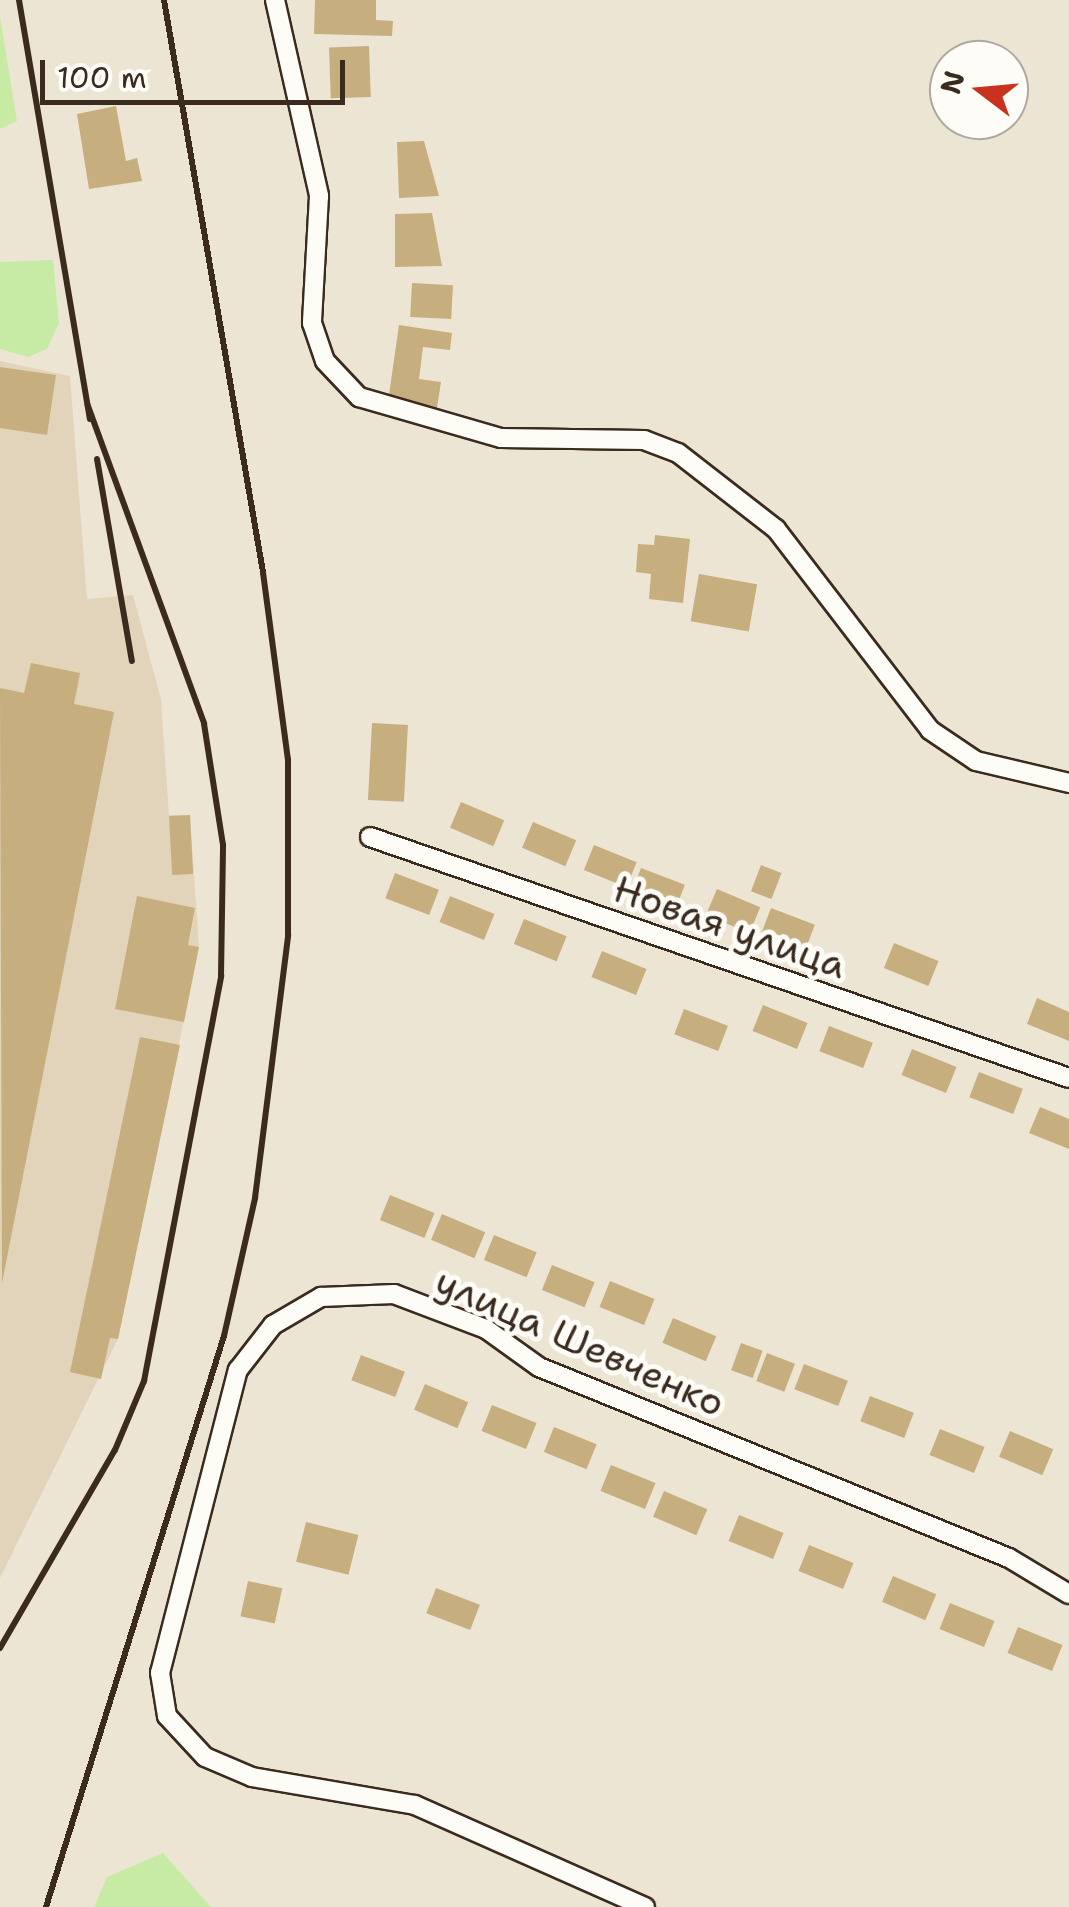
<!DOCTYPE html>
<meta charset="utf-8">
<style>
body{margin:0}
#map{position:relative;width:1069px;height:1907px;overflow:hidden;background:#ede5d3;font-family:"Shantell Sans",sans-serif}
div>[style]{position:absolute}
.built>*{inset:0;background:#e2d4ba}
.green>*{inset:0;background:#c7eaa4}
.building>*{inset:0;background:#c7ae7e;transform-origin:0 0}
.roads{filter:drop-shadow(2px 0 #3b2a1e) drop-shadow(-2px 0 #3b2a1e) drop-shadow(0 2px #3b2a1e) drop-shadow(0 -2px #3b2a1e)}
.street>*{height:18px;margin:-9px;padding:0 9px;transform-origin:9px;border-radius:9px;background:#fdfcf7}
.rail>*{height:6px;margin:-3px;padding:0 3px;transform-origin:3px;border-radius:3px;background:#3b2a1e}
span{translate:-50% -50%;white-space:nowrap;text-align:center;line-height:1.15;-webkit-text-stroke:10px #fdfcf7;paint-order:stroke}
.street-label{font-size:38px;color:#3b2a1e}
.north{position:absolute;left:929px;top:40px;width:100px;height:100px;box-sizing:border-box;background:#fdfcf7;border:2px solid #afa8a0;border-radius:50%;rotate:286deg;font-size:28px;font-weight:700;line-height:40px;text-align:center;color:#3b2a1e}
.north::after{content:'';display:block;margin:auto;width:35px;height:45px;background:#c8321e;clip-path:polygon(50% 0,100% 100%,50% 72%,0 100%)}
.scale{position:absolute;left:40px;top:60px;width:305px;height:45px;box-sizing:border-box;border:5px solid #3b2a1e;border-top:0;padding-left:12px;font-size:30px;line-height:35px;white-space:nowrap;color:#3b2a1e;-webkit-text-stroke:8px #fdfcf7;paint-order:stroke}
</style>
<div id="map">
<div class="built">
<i style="clip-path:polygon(0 361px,70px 376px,87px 599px,133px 595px,161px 699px,169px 815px,190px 815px,199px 947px,118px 1339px,0 1578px)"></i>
</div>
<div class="green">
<i style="clip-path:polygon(0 17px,17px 121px,0 129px)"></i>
<i style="clip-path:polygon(53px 260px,59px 323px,47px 349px,28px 357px,0 349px,0 262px)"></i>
<i style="clip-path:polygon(163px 1853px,211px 1907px,94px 1907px,107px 1877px)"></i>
</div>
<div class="building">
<i style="clip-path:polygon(315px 0,376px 0,376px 20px,393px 21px,392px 36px,314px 34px)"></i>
<i style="left:369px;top:46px;width:51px;height:40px;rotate:88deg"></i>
<i style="clip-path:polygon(116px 106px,126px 161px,137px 158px,142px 181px,89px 189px,77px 114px)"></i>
<i style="clip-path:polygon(424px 141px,439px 196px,399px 198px,397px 142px)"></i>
<i style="clip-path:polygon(432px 213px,442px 266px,395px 267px,395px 214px)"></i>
<i style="left:412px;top:283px;width:41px;height:34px;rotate:3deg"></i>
<i style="clip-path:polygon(399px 325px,452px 333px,450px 350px,423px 347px,419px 379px,441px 382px,437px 408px,388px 402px)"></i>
<i style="clip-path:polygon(0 367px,56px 375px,47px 435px,0 428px)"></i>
<i style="clip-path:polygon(655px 535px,690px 539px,683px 603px,649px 599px,651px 574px,636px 572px,638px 544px,654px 545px)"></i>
<i style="left:699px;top:574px;width:59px;height:48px;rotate:10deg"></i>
<i style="clip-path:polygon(31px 663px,80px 673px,74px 704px,114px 712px,2px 1283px,0 688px,24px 693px)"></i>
<i style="left:372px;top:723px;width:36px;height:77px;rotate:3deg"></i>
<i style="left:461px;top:802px;width:47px;height:28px;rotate:23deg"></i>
<i style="left:190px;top:815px;width:59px;height:21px;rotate:87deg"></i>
<i style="left:533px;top:822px;width:47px;height:28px;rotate:23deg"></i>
<i style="left:594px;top:845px;width:46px;height:27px;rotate:22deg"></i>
<i style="left:761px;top:865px;width:22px;height:28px;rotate:21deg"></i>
<i style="left:641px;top:868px;width:47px;height:27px;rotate:21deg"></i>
<i style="left:395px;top:873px;width:47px;height:27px;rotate:21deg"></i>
<i style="left:717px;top:889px;width:47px;height:28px;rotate:23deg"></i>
<i style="clip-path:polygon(137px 896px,195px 908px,188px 945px,199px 947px,184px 1022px,115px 1009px)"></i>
<i style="left:450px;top:896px;width:48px;height:28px;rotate:22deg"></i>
<i style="left:771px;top:908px;width:47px;height:27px;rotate:21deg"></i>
<i style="left:524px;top:919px;width:46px;height:27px;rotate:22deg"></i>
<i style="left:894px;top:943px;width:48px;height:27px;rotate:22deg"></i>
<i style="left:602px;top:951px;width:48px;height:28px;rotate:22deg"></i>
<i style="clip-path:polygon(1037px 998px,1069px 1012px,1069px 1041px,1027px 1024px)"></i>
<i style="left:763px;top:1005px;width:48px;height:28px;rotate:22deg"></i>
<i style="left:684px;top:1009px;width:47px;height:27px;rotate:21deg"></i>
<i style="left:829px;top:1026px;width:47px;height:27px;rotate:21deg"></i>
<i style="clip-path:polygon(140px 1037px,180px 1045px,118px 1339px,110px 1338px,101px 1379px,70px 1372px)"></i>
<i style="left:912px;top:1049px;width:48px;height:28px;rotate:22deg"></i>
<i style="left:979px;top:1072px;width:47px;height:27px;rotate:21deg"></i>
<i style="clip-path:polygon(1040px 1107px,1069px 1119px,1069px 1149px,1029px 1133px)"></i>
<i style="left:390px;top:1195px;width:48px;height:27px;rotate:22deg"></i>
<i style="left:442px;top:1214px;width:47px;height:28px;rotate:23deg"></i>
<i style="left:494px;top:1235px;width:46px;height:27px;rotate:22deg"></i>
<i style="left:552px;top:1265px;width:46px;height:27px;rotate:22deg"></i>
<i style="left:610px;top:1281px;width:48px;height:28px;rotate:22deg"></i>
<i style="left:673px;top:1318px;width:47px;height:27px;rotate:23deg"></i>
<i style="left:741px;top:1343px;width:23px;height:29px;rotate:20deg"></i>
<i style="left:767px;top:1353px;width:30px;height:30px;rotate:21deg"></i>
<i style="left:361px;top:1355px;width:47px;height:27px;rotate:21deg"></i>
<i style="left:804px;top:1364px;width:47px;height:27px;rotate:21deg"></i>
<i style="left:425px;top:1384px;width:47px;height:28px;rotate:23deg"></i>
<i style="left:870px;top:1396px;width:47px;height:27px;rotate:21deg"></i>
<i style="left:492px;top:1405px;width:48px;height:28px;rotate:22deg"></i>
<i style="left:554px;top:1427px;width:46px;height:27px;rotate:22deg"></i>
<i style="left:940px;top:1429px;width:48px;height:28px;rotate:22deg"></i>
<i style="left:1010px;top:1431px;width:47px;height:28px;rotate:23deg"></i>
<i style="left:611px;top:1465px;width:48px;height:28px;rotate:22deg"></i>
<i style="left:664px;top:1491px;width:47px;height:28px;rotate:23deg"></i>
<i style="left:739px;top:1515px;width:48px;height:28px;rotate:22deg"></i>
<i style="left:306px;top:1522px;width:54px;height:41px;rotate:14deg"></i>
<i style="left:809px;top:1545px;width:48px;height:28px;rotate:22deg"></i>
<i style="left:893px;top:1576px;width:47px;height:28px;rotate:23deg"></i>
<i style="left:248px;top:1581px;width:35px;height:36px;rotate:12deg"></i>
<i style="left:436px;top:1588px;width:47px;height:27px;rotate:21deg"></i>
<i style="left:950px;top:1603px;width:48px;height:28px;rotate:22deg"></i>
<i style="left:1018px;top:1627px;width:48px;height:28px;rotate:22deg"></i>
</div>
<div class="roads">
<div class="street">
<i style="left:275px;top:0;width:201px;rotate:77.3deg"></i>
<i style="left:319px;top:196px;width:127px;rotate:93.2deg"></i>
<i style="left:312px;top:323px;width:40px;rotate:71.1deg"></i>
<i style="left:325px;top:361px;width:50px;rotate:46.6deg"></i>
<i style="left:359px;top:397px;width:148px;rotate:16.1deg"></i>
<i style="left:501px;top:438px;width:143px;rotate:0.8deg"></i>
<i style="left:644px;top:440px;width:36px;rotate:21deg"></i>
<i style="left:678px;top:453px;width:124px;rotate:37.8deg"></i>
<i style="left:776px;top:529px;width:253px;rotate:52.5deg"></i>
<i style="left:930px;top:730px;width:55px;rotate:34deg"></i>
<i style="left:976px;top:761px;width:96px;rotate:13.3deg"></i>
<i style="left:370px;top:837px;width:739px;rotate:19.02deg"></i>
<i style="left:645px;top:1907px;width:252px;rotate:-156.1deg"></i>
<i style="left:415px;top:1805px;width:165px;rotate:-170.3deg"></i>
<i style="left:252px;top:1777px;width:51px;rotate:-156.9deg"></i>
<i style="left:205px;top:1757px;width:56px;rotate:-132.8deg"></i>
<i style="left:167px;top:1716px;width:44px;rotate:-99.2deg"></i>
<i style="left:160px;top:1673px;width:313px;rotate:-75.6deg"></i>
<i style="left:238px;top:1370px;width:57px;rotate:-52.1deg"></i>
<i style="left:273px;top:1325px;width:56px;rotate:-30.3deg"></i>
<i style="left:321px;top:1297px;width:73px;rotate:-2.4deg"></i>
<i style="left:394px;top:1294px;width:98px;rotate:20.8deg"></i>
<i style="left:486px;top:1329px;width:65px;rotate:35.6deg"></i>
<i style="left:539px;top:1367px;width:507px;rotate:22.12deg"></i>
<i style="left:1009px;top:1558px;width:70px;rotate:31deg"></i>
</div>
</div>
<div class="rail">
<i style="left:19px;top:0;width:425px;rotate:80.4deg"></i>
<i style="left:97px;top:459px;width:205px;rotate:80.2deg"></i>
<i style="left:0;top:1648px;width:229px;rotate:-59.9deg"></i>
<i style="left:115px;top:1450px;width:75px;rotate:-67.2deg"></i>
<i style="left:144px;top:1381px;width:412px;rotate:-79.2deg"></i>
<i style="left:221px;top:976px;width:131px;rotate:-89.1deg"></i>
<i style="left:223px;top:845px;width:123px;rotate:-98.9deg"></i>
<i style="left:204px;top:723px;width:338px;rotate:-110.1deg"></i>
<i style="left:46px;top:1907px;width:598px;rotate:-72.69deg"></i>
<i style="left:224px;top:1336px;width:141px;rotate:-77.3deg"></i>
<i style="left:255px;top:1198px;width:265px;rotate:-82.8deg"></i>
<i style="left:288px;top:935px;width:175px;rotate:-90deg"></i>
<i style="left:288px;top:760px;width:190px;rotate:-97.6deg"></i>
<i style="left:263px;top:572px;width:581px;rotate:-99.82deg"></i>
</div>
<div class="street-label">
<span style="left:730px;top:927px;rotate:19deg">Новая улица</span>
<span style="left:580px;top:1342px;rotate:24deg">улица Шевченко</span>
</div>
<div class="north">N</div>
<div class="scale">100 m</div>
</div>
